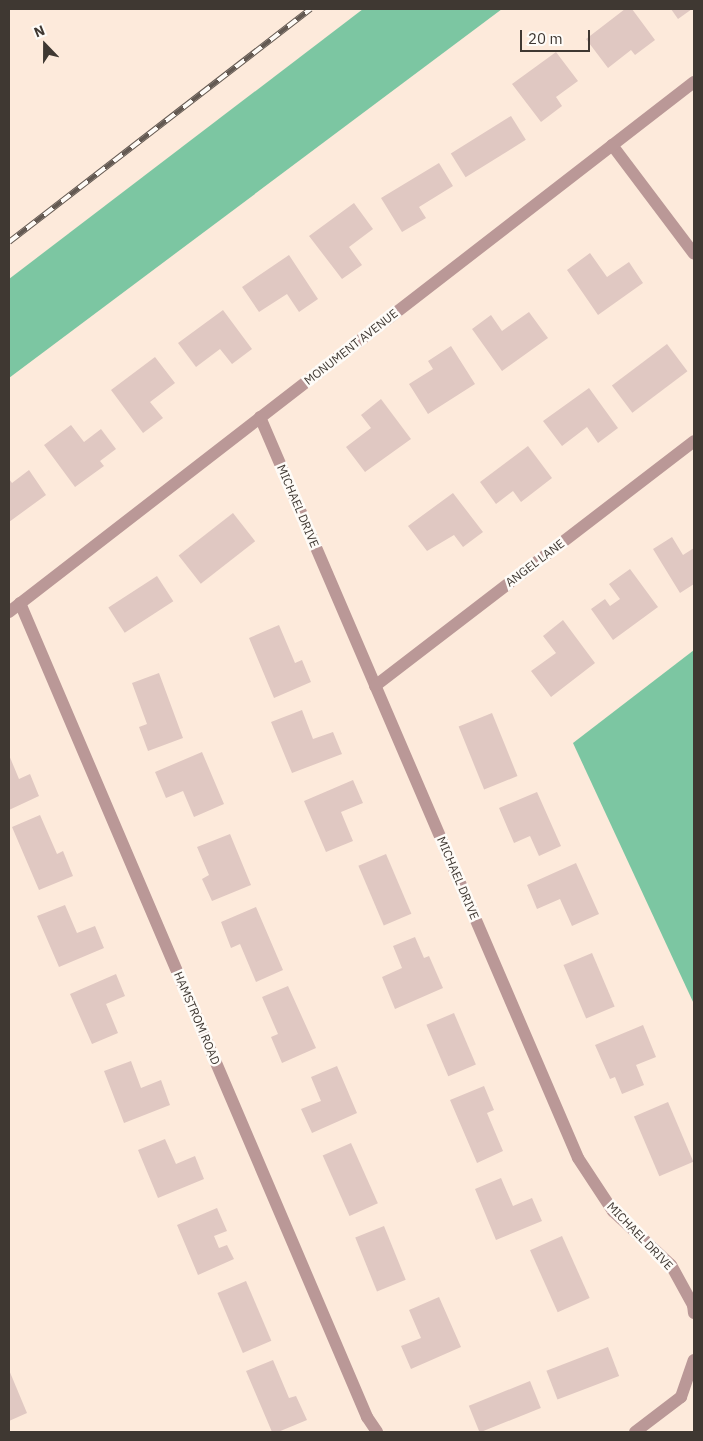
<!DOCTYPE html>
<style>
body{margin:0}
#map{position:relative;width:703px;height:1441px;overflow:hidden;background:#fdeadb;font-family:"IBM Plex Sans",sans-serif}
div>[style]{position:absolute}
.forest>*{inset:0;background:#7cc6a2}
.building>*{inset:0;background:#e0c8c2;transform-origin:0 0}
.minor>*{height:12px;margin:-6px;padding:0 6px;transform-origin:6px;border-radius:6px;background:#ba9897}
.rail>*{height:5.5px;margin-top:-2.75px;transform-origin:0;background:repeating-linear-gradient(90deg,#fefbf7 0 11px,#635952 0 22px);box-sizing:border-box;border-block:1px solid #635952}
span{translate:-50% -50%;white-space:nowrap;text-align:center;line-height:1.15;-webkit-text-stroke:5px #fefbf7;paint-order:stroke}
.street-label{font-size:12px;color:#3f3832}
.frame{position:absolute;inset:0;border:10px solid #3f3832;pointer-events:none}
.north{position:absolute;left:20px;top:20px;width:50px;height:50px;-webkit-text-stroke:4px #fefbf7;paint-order:stroke;rotate:338deg;font-size:14px;font-weight:700;line-height:20px;text-align:center;color:#3f3832}
.north::after{content:'';display:block;margin:auto;width:18px;height:22px;background:#3f3832;clip-path:polygon(50% 0,100% 100%,50% 72%,0 100%)}
.scale{position:absolute;left:520px;top:30px;width:70px;height:22px;box-sizing:border-box;border:2px solid #3f3832;border-top:0;padding-left:6px;font-size:15px;line-height:18px;white-space:nowrap;color:#3f3832;-webkit-text-stroke:4px #fefbf7;paint-order:stroke}
</style>
<div id="map">
<div class="forest">
<i style="clip-path:polygon(363px 9px,502px 9px,9px 378px,9px 279px)"></i>
<i style="clip-path:polygon(694px 650px,694px 1004px,573px 743px)"></i>
</div>
<div class="building">
<i style="clip-path:polygon(625px 9px,632px 9px,655px 40px,635px 55px,631px 50px,608px 68px,586px 39px)"></i>
<i style="clip-path:polygon(671px 9px,692px 9px,678px 19px)"></i>
<i style="clip-path:polygon(556px 52px,578px 81px,556px 97px,562px 106px,541px 122px,512px 84px)"></i>
<i style="left:511px;top:116px;width:28px;height:71px;rotate:58deg"></i>
<i style="clip-path:polygon(439px 163px,453px 186px,419px 207px,426px 218px,402px 232px,381px 198px)"></i>
<i style="clip-path:polygon(354px 203px,373px 229px,349px 247px,362px 265px,342px 279px,309px 236px)"></i>
<i style="clip-path:polygon(590px 253px,607px 277px,629px 262px,643px 283px,598px 315px,567px 270px)"></i>
<i style="clip-path:polygon(289px 255px,318px 299px,299px 312px,287px 294px,259px 312px,242px 287px)"></i>
<i style="clip-path:polygon(223px 310px,252px 349px,232px 364px,220px 349px,196px 367px,178px 343px)"></i>
<i style="clip-path:polygon(529px 312px,548px 338px,502px 371px,472px 329px,491px 315px,502px 331px)"></i>
<i style="left:667px;top:344px;width:34px;height:69px;rotate:53deg"></i>
<i style="clip-path:polygon(451px 346px,475px 384px,428px 414px,409px 384px,433px 369px,428px 361px)"></i>
<i style="clip-path:polygon(155px 357px,175px 383px,150px 402px,163px 418px,143px 433px,111px 390px)"></i>
<i style="clip-path:polygon(589px 388px,618px 428px,598px 443px,587px 427px,562px 446px,543px 421px)"></i>
<i style="clip-path:polygon(381px 399px,411px 439px,365px 472px,346px 447px,371px 428px,361px 415px)"></i>
<i style="clip-path:polygon(71px 425px,84px 442px,101px 429px,116px 449px,100px 461px,104px 466px,75px 487px,44px 445px)"></i>
<i style="clip-path:polygon(528px 446px,552px 478px,521px 502px,513px 491px,496px 504px,480px 482px)"></i>
<i style="clip-path:polygon(29px 470px,46px 495px,9px 522px,9px 479px,12px 483px)"></i>
<i style="clip-path:polygon(453px 493px,483px 532px,463px 547px,454px 535px,427px 551px,408px 526px)"></i>
<i style="left:233px;top:513px;width:36px;height:69px;rotate:52deg"></i>
<i style="clip-path:polygon(672px 537px,683px 555px,694px 548px,694px 584px,680px 593px,653px 549px)"></i>
<i style="clip-path:polygon(630px 569px,658px 607px,613px 640px,591px 609px,605px 599px,610px 606px,620px 599px,609px 584px)"></i>
<i style="left:157px;top:576px;width:30px;height:58px;rotate:57deg"></i>
<i style="clip-path:polygon(563px 620px,595px 663px,551px 697px,531px 671px,556px 653px,543px 636px)"></i>
<i style="clip-path:polygon(279px 625px,295px 663px,302px 660px,311px 682px,274px 698px,249px 638px)"></i>
<i style="clip-path:polygon(159px 673px,183px 738px,148px 751px,139px 727px,147px 724px,132px 683px)"></i>
<i style="clip-path:polygon(302px 710px,313px 739px,333px 732px,342px 754px,292px 773px,271px 722px)"></i>
<i style="left:492px;top:713px;width:68px;height:36px;rotate:68deg"></i>
<i style="clip-path:polygon(202px 752px,224px 804px,194px 817px,183px 791px,166px 798px,155px 772px)"></i>
<i style="clip-path:polygon(9px 755px,19px 779px,30px 774px,39px 796px,9px 810px)"></i>
<i style="clip-path:polygon(353px 780px,363px 803px,341px 812px,353px 841px,326px 852px,304px 801px)"></i>
<i style="clip-path:polygon(537px 792px,561px 846px,539px 856px,530px 836px,514px 843px,499px 808px)"></i>
<i style="clip-path:polygon(40px 815px,57px 854px,63px 851px,73px 876px,39px 890px,12px 827px)"></i>
<i style="clip-path:polygon(230px 834px,251px 885px,212px 901px,202px 879px,209px 875px,197px 847px)"></i>
<i style="left:386px;top:854px;width:65px;height:30px;rotate:67deg"></i>
<i style="clip-path:polygon(576px 863px,599px 914px,572px 926px,560px 899px,537px 909px,527px 885px)"></i>
<i style="clip-path:polygon(65px 905px,77px 933px,95px 926px,104px 948px,59px 967px,37px 916px)"></i>
<i style="clip-path:polygon(256px 907px,283px 970px,256px 982px,240px 944px,231px 948px,221px 922px)"></i>
<i style="clip-path:polygon(415px 937px,424px 958px,429px 956px,443px 988px,395px 1009px,382px 977px,402px 968px,393px 946px)"></i>
<i style="left:592px;top:953px;width:58px;height:31px;rotate:67deg"></i>
<i style="clip-path:polygon(116px 974px,125px 996px,106px 1004px,118px 1033px,92px 1044px,70px 994px)"></i>
<i style="clip-path:polygon(288px 986px,316px 1048px,282px 1063px,271px 1037px,278px 1034px,262px 997px)"></i>
<i style="left:454px;top:1013px;width:56px;height:30px;rotate:67deg"></i>
<i style="clip-path:polygon(643px 1025px,656px 1057px,636px 1065px,644px 1085px,622px 1094px,615px 1077px,610px 1079px,595px 1045px)"></i>
<i style="clip-path:polygon(131px 1061px,141px 1088px,161px 1080px,170px 1105px,124px 1123px,104px 1071px)"></i>
<i style="clip-path:polygon(337px 1066px,357px 1113px,312px 1133px,301px 1109px,321px 1101px,311px 1077px)"></i>
<i style="clip-path:polygon(484px 1086px,494px 1110px,487px 1113px,503px 1151px,477px 1163px,450px 1100px)"></i>
<i style="left:668px;top:1102px;width:65px;height:37px;rotate:67deg"></i>
<i style="clip-path:polygon(165px 1139px,176px 1164px,195px 1156px,204px 1179px,158px 1198px,138px 1150px)"></i>
<i style="left:351px;top:1143px;width:66px;height:31px;rotate:66deg"></i>
<i style="clip-path:polygon(501px 1178px,513px 1206px,532px 1198px,542px 1221px,496px 1240px,475px 1189px)"></i>
<i style="clip-path:polygon(217px 1208px,227px 1231px,214px 1236px,219px 1248px,227px 1245px,234px 1259px,198px 1275px,177px 1225px)"></i>
<i style="left:384px;top:1226px;width:58px;height:31px;rotate:68deg"></i>
<i style="left:562px;top:1236px;width:68px;height:35px;rotate:66deg"></i>
<i style="left:246px;top:1281px;width:65px;height:31px;rotate:67deg"></i>
<i style="clip-path:polygon(439px 1297px,461px 1347px,411px 1369px,401px 1346px,421px 1338px,409px 1310px)"></i>
<i style="left:608px;top:1347px;width:31px;height:66px;rotate:69deg"></i>
<i style="clip-path:polygon(273px 1360px,289px 1398px,296px 1396px,307px 1420px,278px 1432px,272px 1432px,246px 1371px)"></i>
<i style="clip-path:polygon(9px 1370px,27px 1413px,9px 1421px)"></i>
<i style="left:530px;top:1381px;width:29px;height:66px;rotate:68deg"></i>
</div>
<div class="minor">
<i style="left:612px;top:145px;width:136px;rotate:53deg"></i>
<i style="left:260px;top:417px;width:806px;rotate:66.77deg"></i>
<i style="left:578px;top:1158px;width:64px;rotate:56.6deg"></i>
<i style="left:613px;top:1211px;width:79px;rotate:43deg"></i>
<i style="left:671px;top:1265px;width:46px;rotate:61.2deg"></i>
<i style="left:693px;top:1305px;width:8px;rotate:83deg"></i>
<i style="left:20px;top:603px;width:885px;rotate:66.91deg"></i>
<i style="left:367px;top:1417px;width:18px;rotate:56deg"></i>
<i style="left:9px;top:612px;width:866px;rotate:-37.73deg"></i>
<i style="left:375px;top:686px;width:402px;rotate:-37.5deg"></i>
<i style="left:635px;top:1432px;width:58px;rotate:-37.3deg"></i>
<i style="left:681px;top:1397px;width:39px;rotate:-71deg"></i>
</div>
<div class="rail">
<i style="left:9px;top:242px;width:381px;rotate:-37.7deg"></i>
</div>
<div class="street-label">
<span style="left:351px;top:347px;rotate:-38deg">MONUMENT AVENUE</span>
<span style="left:298px;top:506px;rotate:67deg">MICHAEL DRIVE</span>
<span style="left:535px;top:563px;rotate:-37deg">ANGEL LANE</span>
<span style="left:458px;top:878px;rotate:67deg">MICHAEL DRIVE</span>
<span style="left:197px;top:1018px;rotate:67deg">HAMSTROM ROAD</span>
<span style="left:640px;top:1236px;rotate:46deg">MICHAEL DRIVE</span>
</div>
<div class="frame"></div>
<div class="north">N</div>
<div class="scale">20 m</div>
</div>
